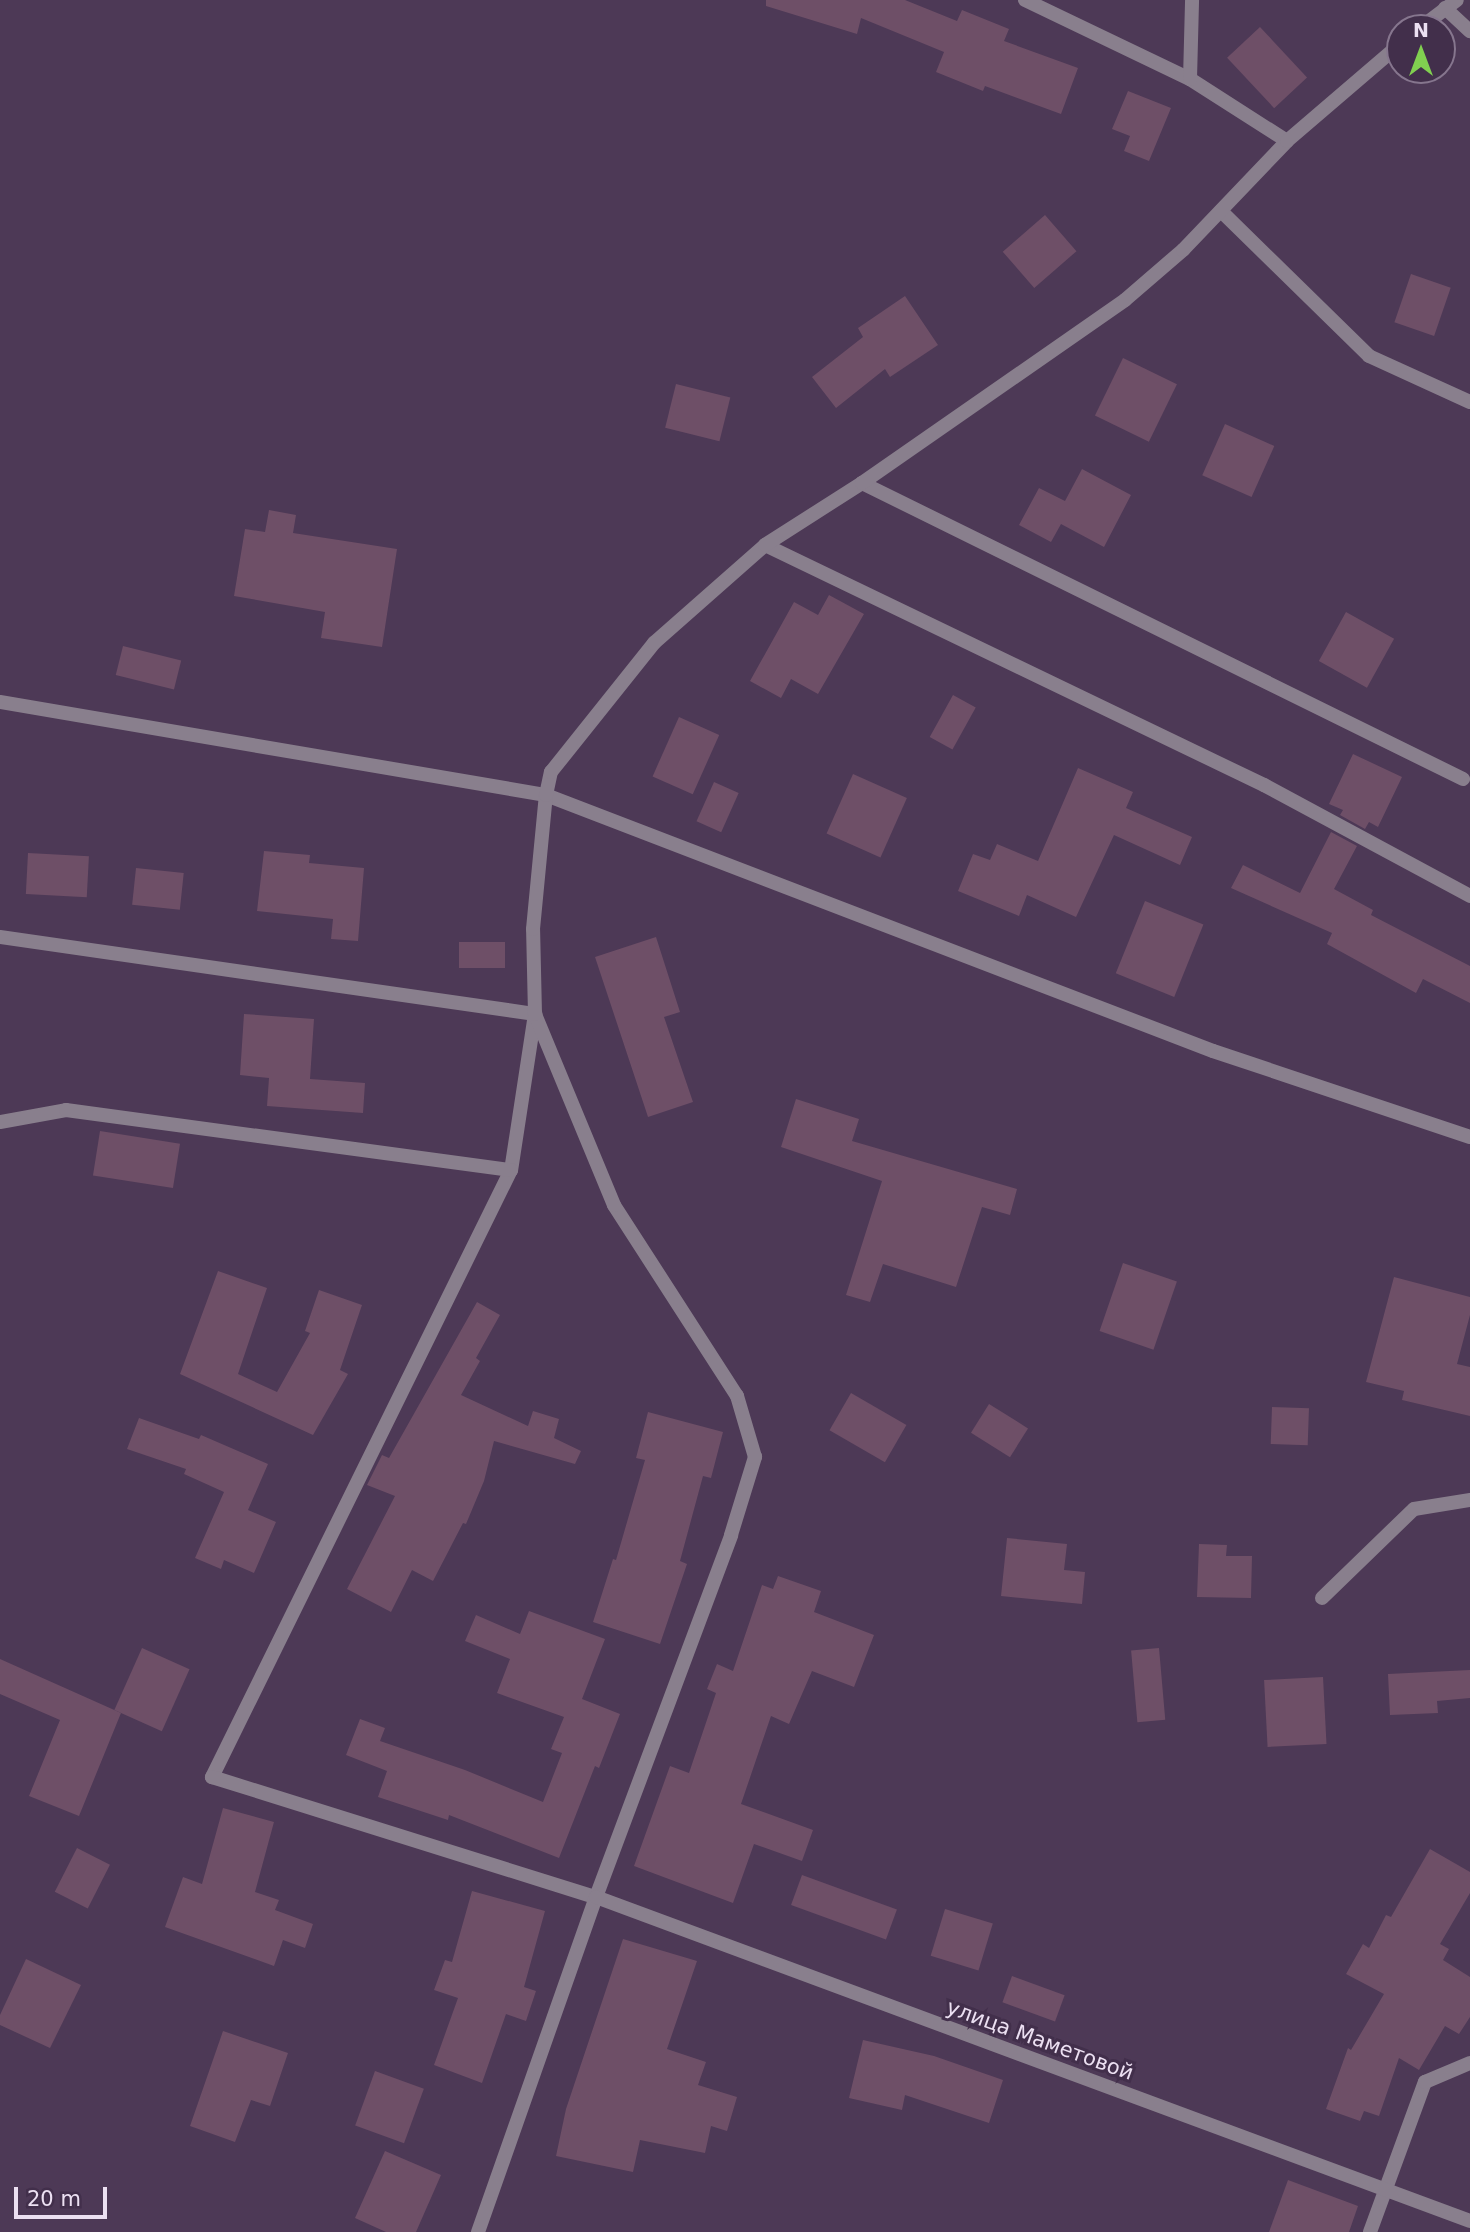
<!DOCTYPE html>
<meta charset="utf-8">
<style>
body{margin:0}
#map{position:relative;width:1470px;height:2232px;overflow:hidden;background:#4d3956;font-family:"DejaVu Sans",sans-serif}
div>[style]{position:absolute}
.building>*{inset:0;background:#6e4f67;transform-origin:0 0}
.minor>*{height:14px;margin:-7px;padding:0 7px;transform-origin:7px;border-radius:7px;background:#897f8d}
.tertiary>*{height:14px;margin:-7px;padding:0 7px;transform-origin:7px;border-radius:7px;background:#897f8d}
span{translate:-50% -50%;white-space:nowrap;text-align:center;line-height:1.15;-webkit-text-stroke:6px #422f4b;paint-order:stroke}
.street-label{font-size:21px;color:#ece0f2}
.north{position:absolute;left:1386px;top:14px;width:70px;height:70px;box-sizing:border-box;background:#422f4b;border:2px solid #86768e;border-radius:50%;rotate:0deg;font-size:19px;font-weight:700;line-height:28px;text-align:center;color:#ece0f2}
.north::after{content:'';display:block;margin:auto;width:24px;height:32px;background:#81d050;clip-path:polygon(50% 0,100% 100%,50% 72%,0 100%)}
.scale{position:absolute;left:14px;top:2187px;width:93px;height:32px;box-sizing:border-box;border:4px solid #ece0f2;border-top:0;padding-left:9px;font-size:21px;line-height:24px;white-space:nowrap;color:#ece0f2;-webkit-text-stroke:5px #422f4b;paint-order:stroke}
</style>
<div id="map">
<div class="building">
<i style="clip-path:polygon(766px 0,905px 0,957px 21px,962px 10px,1009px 29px,1004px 41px,1078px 68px,1061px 114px,985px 86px,983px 91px,936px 72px,944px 52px,861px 18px,857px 34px,766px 6px)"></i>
<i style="left:1260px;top:27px;width:69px;height:45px;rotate:47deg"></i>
<i style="clip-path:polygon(1128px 91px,1171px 108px,1149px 161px,1124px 151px,1130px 136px,1112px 129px)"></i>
<i style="left:1045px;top:215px;width:48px;height:56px;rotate:49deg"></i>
<i style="left:1411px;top:274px;width:42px;height:51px;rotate:19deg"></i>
<i style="clip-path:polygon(905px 296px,938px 345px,890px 377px,885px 369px,836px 408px,812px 377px,863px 337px,858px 328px)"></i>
<i style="left:1123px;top:358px;width:60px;height:64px;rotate:26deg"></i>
<i style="left:676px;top:384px;width:56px;height:45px;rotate:14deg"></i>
<i style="left:1225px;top:424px;width:54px;height:56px;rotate:24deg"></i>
<i style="clip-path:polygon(1082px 469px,1131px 495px,1104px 547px,1061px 524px,1051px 542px,1019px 525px,1039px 488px,1065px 501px)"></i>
<i style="clip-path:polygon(269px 510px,296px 515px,293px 533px,397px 549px,382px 647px,321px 638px,325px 612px,234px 596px,245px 529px,265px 532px)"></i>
<i style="clip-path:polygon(829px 595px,864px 614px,818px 694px,791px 679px,781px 698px,750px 681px,794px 602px,818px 615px)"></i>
<i style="left:1346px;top:612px;width:55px;height:56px;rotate:29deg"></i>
<i style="left:123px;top:646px;width:60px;height:30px;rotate:14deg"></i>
<i style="left:953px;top:695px;width:26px;height:48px;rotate:29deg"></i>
<i style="left:679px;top:717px;width:44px;height:65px;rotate:24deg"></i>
<i style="clip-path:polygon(1353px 754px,1402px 777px,1378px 827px,1369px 822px,1365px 829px,1340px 815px,1343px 810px,1329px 804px)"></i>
<i style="clip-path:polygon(1078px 768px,1133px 792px,1126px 808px,1192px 837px,1180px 865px,1114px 835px,1076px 917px,1027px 895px,1019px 916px,958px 891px,973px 854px,990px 860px,997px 844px,1038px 861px)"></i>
<i style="left:853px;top:774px;width:59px;height:65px;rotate:24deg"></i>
<i style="left:714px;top:782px;width:27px;height:43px;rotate:24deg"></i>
<i style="clip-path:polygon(1331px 832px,1357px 846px,1334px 889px,1373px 910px,1371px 915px,1470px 966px,1470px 1003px,1423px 979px,1416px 993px,1327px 944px,1332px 933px,1231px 888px,1243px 865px,1300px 893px)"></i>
<i style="clip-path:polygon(264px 851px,310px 855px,309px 863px,364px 868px,358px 941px,331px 939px,333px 919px,257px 911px)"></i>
<i style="left:28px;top:853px;width:61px;height:41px;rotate:3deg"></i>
<i style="left:136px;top:868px;width:48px;height:37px;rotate:6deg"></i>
<i style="left:1145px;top:901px;width:63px;height:78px;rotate:22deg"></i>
<i style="clip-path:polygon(656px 937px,680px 1012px,664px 1017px,693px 1102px,648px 1117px,595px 957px)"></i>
<i style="left:459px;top:942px;width:46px;height:26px"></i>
<i style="clip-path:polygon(244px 1014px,314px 1019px,310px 1079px,365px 1083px,363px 1113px,267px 1106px,269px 1078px,240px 1075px)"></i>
<i style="clip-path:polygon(796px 1099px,859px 1119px,852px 1141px,1017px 1189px,1010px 1215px,982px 1207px,956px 1287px,883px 1264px,870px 1302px,846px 1295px,882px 1181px,781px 1147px)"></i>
<i style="left:100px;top:1131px;width:81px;height:45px;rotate:9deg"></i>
<i style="left:1123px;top:1263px;width:57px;height:72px;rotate:19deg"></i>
<i style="clip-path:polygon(218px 1271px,267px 1288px,238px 1374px,277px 1392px,310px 1333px,305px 1331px,319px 1290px,362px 1305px,340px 1370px,348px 1374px,313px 1435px,180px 1374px)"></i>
<i style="clip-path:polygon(1394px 1277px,1470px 1297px,1470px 1315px,1457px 1364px,1470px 1367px,1470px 1416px,1402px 1400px,1404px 1391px,1366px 1382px)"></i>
<i style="clip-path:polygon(477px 1302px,500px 1315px,476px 1358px,480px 1361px,461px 1395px,528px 1426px,533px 1411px,559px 1419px,554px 1438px,581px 1451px,575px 1464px,494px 1441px,484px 1481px,466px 1524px,463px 1523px,433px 1581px,412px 1570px,391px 1612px,347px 1589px,395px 1496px,367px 1485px,382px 1455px,389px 1458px)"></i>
<i style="left:851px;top:1393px;width:64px;height:43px;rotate:30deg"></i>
<i style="left:989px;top:1404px;width:46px;height:34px;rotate:32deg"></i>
<i style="left:1272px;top:1407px;width:37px;height:37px;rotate:2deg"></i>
<i style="clip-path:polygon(648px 1412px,723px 1432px,711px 1478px,703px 1476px,680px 1561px,687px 1564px,660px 1644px,593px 1622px,613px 1559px,616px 1560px,645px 1460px,636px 1458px)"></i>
<i style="clip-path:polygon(139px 1418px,199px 1439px,201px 1435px,268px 1464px,248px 1510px,276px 1522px,254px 1573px,224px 1560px,221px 1569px,195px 1558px,224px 1492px,184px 1474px,186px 1469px,127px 1449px)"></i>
<i style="clip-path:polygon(1007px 1538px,1067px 1544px,1064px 1570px,1085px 1572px,1082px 1604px,1001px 1596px)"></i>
<i style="clip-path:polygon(1199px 1544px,1227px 1545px,1226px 1556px,1252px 1556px,1251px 1598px,1197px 1597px)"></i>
<i style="clip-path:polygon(778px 1576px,821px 1591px,814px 1612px,874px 1635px,854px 1687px,812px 1671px,789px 1724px,771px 1716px,741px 1804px,813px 1830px,802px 1861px,754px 1844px,733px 1903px,634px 1866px,670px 1766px,689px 1773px,716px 1693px,707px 1689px,717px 1664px,733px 1671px,762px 1585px,773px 1589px)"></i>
<i style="clip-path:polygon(529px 1611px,605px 1639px,582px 1699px,620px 1714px,599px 1768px,595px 1766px,559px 1858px,449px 1815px,448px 1820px,378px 1797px,387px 1771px,346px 1755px,360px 1719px,385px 1728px,380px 1741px,465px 1770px,543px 1802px,562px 1753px,551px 1749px,564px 1717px,497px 1693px,510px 1659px,465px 1641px,476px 1615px,520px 1634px)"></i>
<i style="left:142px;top:1648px;width:52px;height:68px;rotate:24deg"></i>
<i style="left:1159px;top:1648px;width:72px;height:28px;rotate:85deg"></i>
<i style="clip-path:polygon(0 1659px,121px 1713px,79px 1816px,29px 1796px,60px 1720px,0 1694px)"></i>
<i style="clip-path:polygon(1470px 1670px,1470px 1698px,1437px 1701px,1438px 1713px,1390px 1715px,1388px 1674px)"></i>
<i style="left:1323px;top:1677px;width:67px;height:59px;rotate:87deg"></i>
<i style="clip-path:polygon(223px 1808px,274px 1822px,255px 1892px,279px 1900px,275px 1910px,313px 1924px,305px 1948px,283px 1940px,274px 1966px,165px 1927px,183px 1877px,202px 1884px)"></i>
<i style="left:77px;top:1848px;width:37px;height:49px;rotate:27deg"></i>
<i style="clip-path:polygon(1430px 1849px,1470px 1872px,1470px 1893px,1440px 1944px,1449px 1949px,1443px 1960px,1470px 1977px,1470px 2017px,1459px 2034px,1445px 2026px,1419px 2070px,1399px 2058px,1379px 2116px,1364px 2111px,1360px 2121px,1326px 2109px,1348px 2048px,1351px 2050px,1384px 1994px,1346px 1974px,1363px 1944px,1369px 1948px,1386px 1915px,1391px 1917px)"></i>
<i style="left:802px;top:1875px;width:101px;height:32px;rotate:20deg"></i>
<i style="clip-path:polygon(472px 1891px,545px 1911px,524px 1987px,536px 1991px,526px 2021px,506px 2014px,482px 2083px,434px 2065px,458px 1998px,434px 1990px,445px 1960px,452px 1962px)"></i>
<i style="left:945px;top:1909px;width:50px;height:49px;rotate:17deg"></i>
<i style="clip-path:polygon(623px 1939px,697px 1961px,667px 2049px,706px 2062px,698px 2085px,737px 2097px,727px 2131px,711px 2126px,705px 2153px,640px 2140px,633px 2172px,556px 2156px,566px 2109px)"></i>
<i style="clip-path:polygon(26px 1959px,81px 1985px,50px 2048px,0 2025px,0 2015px)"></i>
<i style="left:1012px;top:1976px;width:56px;height:28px;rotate:20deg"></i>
<i style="clip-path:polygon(223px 2031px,288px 2053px,270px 2106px,251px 2100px,235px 2142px,190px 2126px)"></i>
<i style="clip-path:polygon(863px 2040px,934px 2056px,1003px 2080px,989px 2123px,905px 2095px,902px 2110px,849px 2098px)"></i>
<i style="left:375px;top:2071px;width:52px;height:58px;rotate:20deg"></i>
<i style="clip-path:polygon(385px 2151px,441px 2175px,416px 2232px,386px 2232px,355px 2218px)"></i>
<i style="clip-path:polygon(1288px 2180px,1358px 2206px,1349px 2232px,1269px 2232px)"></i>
</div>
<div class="minor">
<i style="left:1025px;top:0;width:183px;rotate:25.6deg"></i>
<i style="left:1190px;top:79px;width:115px;rotate:32.6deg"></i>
<i style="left:1445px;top:8px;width:34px;rotate:43deg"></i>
<i style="left:1420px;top:28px;width:46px;rotate:-37.1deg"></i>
<i style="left:1190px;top:79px;width:79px;rotate:-88.5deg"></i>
<i style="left:1221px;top:211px;width:207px;rotate:44.4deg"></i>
<i style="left:1369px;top:356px;width:111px;rotate:24.5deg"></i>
<i style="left:862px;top:483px;width:670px;rotate:26.22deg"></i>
<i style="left:765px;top:545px;width:554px;rotate:25.69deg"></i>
<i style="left:1264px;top:785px;width:234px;rotate:28.3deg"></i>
<i style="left:0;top:702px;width:554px;rotate:9.67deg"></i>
<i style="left:546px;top:795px;width:714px;rotate:21deg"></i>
<i style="left:1213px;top:1051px;width:271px;rotate:18.5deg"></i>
<i style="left:0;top:937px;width:541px;rotate:8.19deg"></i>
<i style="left:535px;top:1014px;width:158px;rotate:98.7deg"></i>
<i style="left:511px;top:1170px;width:677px;rotate:116.22deg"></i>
<i style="left:212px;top:1777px;width:402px;rotate:17.4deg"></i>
<i style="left:596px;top:1897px;width:386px;rotate:-69.5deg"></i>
<i style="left:731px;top:1535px;width:82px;rotate:-72.9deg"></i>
<i style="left:755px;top:1457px;width:64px;rotate:-106.4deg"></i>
<i style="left:737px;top:1396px;width:227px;rotate:-122.8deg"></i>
<i style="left:614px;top:1205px;width:207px;rotate:-112.5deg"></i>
<i style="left:535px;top:1014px;width:85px;rotate:-91.3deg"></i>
<i style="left:533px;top:929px;width:135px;rotate:-84.5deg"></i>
<i style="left:546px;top:795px;width:24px;rotate:-78deg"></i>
<i style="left:551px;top:772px;width:165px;rotate:-51.4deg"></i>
<i style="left:654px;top:643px;width:148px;rotate:-41.4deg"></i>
<i style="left:765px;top:545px;width:115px;rotate:-32.6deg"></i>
<i style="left:862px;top:483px;width:320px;rotate:-34.8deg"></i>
<i style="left:1125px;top:300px;width:77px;rotate:-40.8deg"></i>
<i style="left:1183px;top:250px;width:151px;rotate:-46.3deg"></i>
<i style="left:1287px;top:141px;width:149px;rotate:-40.6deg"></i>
<i style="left:0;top:1122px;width:67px;rotate:-10.3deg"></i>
<i style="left:66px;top:1110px;width:449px;rotate:7.7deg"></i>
<i style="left:1322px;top:1598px;width:128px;rotate:-44.1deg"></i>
<i style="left:1414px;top:1509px;width:57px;rotate:-9.1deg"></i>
<i style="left:1370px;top:2232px;width:160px;rotate:-69.9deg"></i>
<i style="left:1425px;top:2082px;width:49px;rotate:-22.9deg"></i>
</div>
<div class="tertiary">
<i style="left:478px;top:2232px;width:355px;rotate:-70.6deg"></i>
<i style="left:596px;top:1897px;width:932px;rotate:20.34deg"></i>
</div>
<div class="street-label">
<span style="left:1040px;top:2040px;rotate:20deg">улица Маметовой</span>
</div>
<div class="north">N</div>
<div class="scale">20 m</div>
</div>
